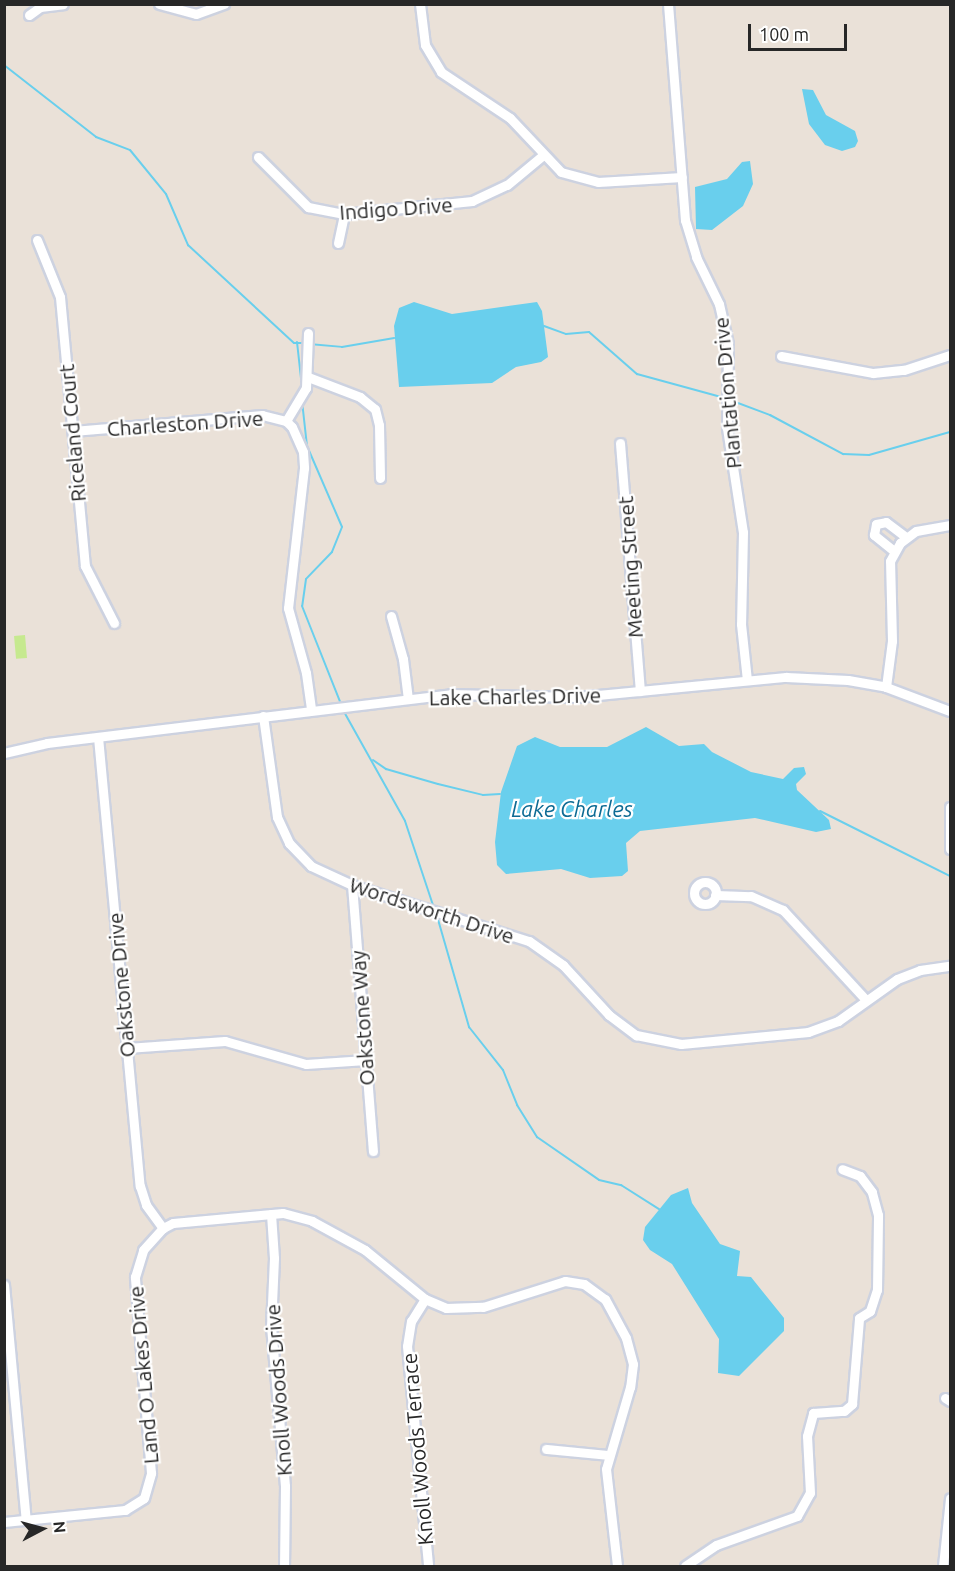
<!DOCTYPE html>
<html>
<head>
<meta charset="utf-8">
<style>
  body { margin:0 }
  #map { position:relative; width:955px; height:1571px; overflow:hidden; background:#eae1d8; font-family:Ubuntu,sans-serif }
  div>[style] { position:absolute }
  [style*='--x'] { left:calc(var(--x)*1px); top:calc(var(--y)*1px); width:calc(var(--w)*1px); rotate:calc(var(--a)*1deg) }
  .pitch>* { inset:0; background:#c6e98f; transform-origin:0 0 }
  .water>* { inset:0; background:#69cfed }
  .stream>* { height:2px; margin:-1px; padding:0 1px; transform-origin:1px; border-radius:1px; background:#69cfed }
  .roads { filter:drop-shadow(2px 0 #cdd2e0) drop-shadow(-2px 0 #cdd2e0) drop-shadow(0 2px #cdd2e0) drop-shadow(0 -2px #cdd2e0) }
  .minor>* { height:9px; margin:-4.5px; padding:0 4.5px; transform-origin:4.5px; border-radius:4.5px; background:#fff }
  .minor>.ring { margin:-4.5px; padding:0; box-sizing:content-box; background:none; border:9px solid #fff; border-radius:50% }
  span { translate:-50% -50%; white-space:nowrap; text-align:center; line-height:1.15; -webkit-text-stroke:4.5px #fff; paint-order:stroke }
  .street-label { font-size:21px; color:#272727 }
  .water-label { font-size:22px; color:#0d6b94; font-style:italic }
  .frame { position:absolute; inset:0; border:6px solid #272727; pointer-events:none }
  .north { position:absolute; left:12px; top:1499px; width:60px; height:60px; -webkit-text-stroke:4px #fff; paint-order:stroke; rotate:84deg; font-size:16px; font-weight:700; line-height:24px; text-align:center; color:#272727 }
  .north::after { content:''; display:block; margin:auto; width:21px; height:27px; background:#272727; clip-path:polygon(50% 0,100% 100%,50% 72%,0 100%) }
  .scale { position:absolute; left:748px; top:24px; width:99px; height:27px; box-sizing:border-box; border:3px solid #272727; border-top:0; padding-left:8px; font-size:18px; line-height:21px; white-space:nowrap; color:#272727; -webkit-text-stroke:4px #fff; paint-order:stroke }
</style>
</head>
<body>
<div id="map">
  <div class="pitch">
    <div style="left:25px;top:635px;width:23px;height:11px;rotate:85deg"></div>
  </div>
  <div class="water">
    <div style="clip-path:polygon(802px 89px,813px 90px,826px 115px,855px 131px,858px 141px,855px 147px,842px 151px,825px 145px,809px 124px)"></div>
    <div style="clip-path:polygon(750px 161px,753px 184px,743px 206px,712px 230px,696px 229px,695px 187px,727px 179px,742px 162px)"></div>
    <div style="clip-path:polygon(414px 302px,452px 314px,537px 302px,542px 311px,548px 357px,541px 362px,516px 367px,492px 383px,399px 387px,394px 326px,399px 308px)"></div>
    <div style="clip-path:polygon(646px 727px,679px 746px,704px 744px,712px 752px,751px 772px,783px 779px,794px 768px,804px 767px,806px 774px,796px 784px,797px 790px,829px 820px,831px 829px,816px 832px,755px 818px,640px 831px,626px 843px,628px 871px,622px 876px,590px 878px,561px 869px,506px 874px,497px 865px,495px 842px,501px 792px,517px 746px,535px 737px,560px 747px,607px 747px)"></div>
    <div style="clip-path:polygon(688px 1188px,692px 1203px,720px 1244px,740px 1251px,737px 1276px,751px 1277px,784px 1318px,784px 1331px,739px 1376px,718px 1373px,719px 1339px,672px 1264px,650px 1250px,643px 1240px,645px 1227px,671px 1195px)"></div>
  </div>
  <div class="stream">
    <div style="--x:4;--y:65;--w:117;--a:38"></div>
    <div style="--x:96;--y:137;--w:36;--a:21"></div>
    <div style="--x:130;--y:150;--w:57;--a:50.7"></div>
    <div style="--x:166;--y:194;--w:56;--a:66.7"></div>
    <div style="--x:188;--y:245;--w:144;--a:42.8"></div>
    <div style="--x:294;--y:343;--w:10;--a:0"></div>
    <div style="--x:544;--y:326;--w:23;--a:20"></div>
    <div style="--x:566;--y:334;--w:23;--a:-5"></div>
    <div style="--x:589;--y:332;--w:64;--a:41.2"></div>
    <div style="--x:637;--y:374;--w:91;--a:15.3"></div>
    <div style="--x:297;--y:342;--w:45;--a:83.7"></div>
    <div style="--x:309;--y:344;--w:33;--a:5"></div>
    <div style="--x:342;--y:347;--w:53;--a:-9.8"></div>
    <div style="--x:730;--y:400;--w:43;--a:20.6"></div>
    <div style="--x:770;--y:415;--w:83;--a:28.1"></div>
    <div style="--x:843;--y:454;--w:26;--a:2"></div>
    <div style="--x:869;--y:455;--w:84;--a:-15.9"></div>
    <div style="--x:302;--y:401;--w:45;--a:83.7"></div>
    <div style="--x:307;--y:446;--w:88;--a:66.6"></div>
    <div style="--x:342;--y:527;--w:27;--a:112"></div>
    <div style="--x:332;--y:552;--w:37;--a:134"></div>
    <div style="--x:306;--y:579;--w:27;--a:98"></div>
    <div style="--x:302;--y:606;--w:105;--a:68.3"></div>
    <div style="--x:343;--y:710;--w:127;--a:60.8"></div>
    <div style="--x:405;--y:821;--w:92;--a:71.6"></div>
    <div style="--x:373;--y:760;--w:16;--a:35"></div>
    <div style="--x:386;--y:769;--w:54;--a:16.1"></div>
    <div style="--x:438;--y:784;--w:46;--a:13.7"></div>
    <div style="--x:483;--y:795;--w:17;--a:-3"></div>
    <div style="--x:820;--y:811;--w:145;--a:26.6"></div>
    <div style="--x:437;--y:916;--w:116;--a:73.9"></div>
    <div style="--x:469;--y:1027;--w:55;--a:51.7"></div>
    <div style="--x:503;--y:1070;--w:38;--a:68"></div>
    <div style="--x:517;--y:1105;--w:38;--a:58"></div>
    <div style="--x:537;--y:1137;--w:75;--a:34.7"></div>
    <div style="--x:599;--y:1180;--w:23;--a:13"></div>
    <div style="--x:621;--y:1185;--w:45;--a:32.3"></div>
  </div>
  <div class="roads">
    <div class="minor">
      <div style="--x:159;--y:4;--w:38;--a:15"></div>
      <div style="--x:196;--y:14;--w:30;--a:-20"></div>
      <div style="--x:420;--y:4;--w:41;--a:83"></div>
      <div style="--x:425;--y:45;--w:31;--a:59"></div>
      <div style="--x:441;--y:72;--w:83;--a:33.7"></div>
      <div style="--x:510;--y:118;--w:74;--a:46.6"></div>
      <div style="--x:561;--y:172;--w:38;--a:15"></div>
      <div style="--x:598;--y:182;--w:84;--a:-3.4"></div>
      <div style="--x:668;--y:4;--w:217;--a:85.5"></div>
      <div style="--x:685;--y:220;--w:39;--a:73"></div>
      <div style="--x:696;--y:257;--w:52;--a:63.9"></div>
      <div style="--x:719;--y:304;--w:41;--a:77.3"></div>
      <div style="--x:728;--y:344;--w:84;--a:90.7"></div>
      <div style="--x:727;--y:428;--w:105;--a:81.3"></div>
      <div style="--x:743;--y:532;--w:92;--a:91.2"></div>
      <div style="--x:741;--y:624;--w:56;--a:83.9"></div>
      <div style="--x:29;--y:15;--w:14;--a:-36"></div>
      <div style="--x:40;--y:7;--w:23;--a:-7"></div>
      <div style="--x:258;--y:157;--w:71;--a:45"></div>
      <div style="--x:308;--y:207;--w:37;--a:11"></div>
      <div style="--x:344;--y:214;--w:129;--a:-5.8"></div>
      <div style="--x:472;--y:201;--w:38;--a:-25"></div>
      <div style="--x:507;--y:185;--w:45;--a:-39.6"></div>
      <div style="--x:37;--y:240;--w:61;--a:68"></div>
      <div style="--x:60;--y:297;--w:270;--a:84.7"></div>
      <div style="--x:85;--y:566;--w:64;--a:63"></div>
      <div style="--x:338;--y:243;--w:30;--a:-78"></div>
      <div style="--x:781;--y:356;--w:94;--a:10.5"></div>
      <div style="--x:873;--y:373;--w:31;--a:-6"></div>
      <div style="--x:904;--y:370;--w:48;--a:-18.1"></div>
      <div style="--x:308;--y:377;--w:56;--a:21"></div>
      <div style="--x:360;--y:397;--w:19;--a:39"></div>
      <div style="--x:375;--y:409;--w:16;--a:76"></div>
      <div style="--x:379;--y:425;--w:53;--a:88.9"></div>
      <div style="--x:286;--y:421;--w:39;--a:-59"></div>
      <div style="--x:306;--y:388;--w:55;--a:-87.9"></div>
      <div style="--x:73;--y:431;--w:190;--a:-4.8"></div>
      <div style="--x:262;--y:415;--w:25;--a:14"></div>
      <div style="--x:286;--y:421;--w:8;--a:45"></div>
      <div style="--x:292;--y:427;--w:27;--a:66"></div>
      <div style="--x:303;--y:452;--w:16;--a:86"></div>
      <div style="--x:304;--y:468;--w:141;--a:96.5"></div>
      <div style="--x:288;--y:608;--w:67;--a:74.5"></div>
      <div style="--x:306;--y:673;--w:37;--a:82"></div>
      <div style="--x:620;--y:443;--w:249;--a:85.4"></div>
      <div style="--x:894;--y:551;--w:26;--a:-141"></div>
      <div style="--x:874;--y:535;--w:11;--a:-80"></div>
      <div style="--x:876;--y:524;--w:10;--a:-11"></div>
      <div style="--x:886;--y:522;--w:25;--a:37"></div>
      <div style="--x:391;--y:616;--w:45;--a:74.4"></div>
      <div style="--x:403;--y:659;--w:40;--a:82.9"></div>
      <div style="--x:886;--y:687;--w:46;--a:-82.6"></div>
      <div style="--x:892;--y:641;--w:80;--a:-91.4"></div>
      <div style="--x:890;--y:561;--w:21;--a:-61"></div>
      <div style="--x:900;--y:543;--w:20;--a:-37"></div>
      <div style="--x:916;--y:531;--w:35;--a:-10"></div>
      <div style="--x:263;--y:716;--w:102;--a:82.1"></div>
      <div style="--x:277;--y:817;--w:29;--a:65"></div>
      <div style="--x:289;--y:843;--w:32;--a:46"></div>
      <div style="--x:311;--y:866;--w:45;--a:24.9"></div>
      <div style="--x:352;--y:885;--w:186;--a:17.6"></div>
      <div style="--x:529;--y:941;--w:42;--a:35.2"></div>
      <div style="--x:563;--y:965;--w:68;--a:47.4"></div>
      <div style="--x:609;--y:1015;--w:34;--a:37"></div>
      <div style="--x:636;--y:1035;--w:46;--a:11.3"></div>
      <div style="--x:681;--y:1044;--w:128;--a:-5.4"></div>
      <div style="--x:808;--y:1032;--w:32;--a:-20"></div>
      <div style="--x:838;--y:1021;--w:72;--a:-35.4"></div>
      <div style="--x:897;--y:979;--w:25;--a:-21"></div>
      <div style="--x:920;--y:970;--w:30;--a:-8"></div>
      <div style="--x:98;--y:737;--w:451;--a:84.7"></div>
      <div style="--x:140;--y:1186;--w:20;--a:72"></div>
      <div style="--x:146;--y:1205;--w:29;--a:54"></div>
      <div style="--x:4;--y:753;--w:44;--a:-13.1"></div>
      <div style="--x:47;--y:743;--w:407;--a:-6.9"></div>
      <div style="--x:451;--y:694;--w:126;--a:1.4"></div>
      <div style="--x:577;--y:697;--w:210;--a:-5.5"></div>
      <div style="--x:786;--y:677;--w:62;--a:2.8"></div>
      <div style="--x:848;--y:680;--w:39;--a:10"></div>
      <div style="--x:886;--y:687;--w:68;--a:20.6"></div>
      <div style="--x:950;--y:807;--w:42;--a:90"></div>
      <div class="ring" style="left:694px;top:882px;width:13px;height:13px"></div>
      <div style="--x:352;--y:885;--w:267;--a:85.5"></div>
      <div style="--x:715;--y:895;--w:36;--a:2"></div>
      <div style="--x:751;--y:896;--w:35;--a:24"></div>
      <div style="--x:783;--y:910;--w:122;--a:47.3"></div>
      <div style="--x:127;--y:1048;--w:98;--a:-4.1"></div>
      <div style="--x:225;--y:1041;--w:84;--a:15.9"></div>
      <div style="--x:306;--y:1064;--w:60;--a:-3.8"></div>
      <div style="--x:271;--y:1214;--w:44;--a:86.1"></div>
      <div style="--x:274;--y:1258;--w:68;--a:92.5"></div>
      <div style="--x:271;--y:1326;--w:161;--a:85"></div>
      <div style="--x:285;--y:1486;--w:80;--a:90.7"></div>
      <div style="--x:4;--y:1285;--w:236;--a:84.7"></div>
      <div style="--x:425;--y:1299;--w:26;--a:122"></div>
      <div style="--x:411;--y:1321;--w:25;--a:99"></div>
      <div style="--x:407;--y:1346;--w:221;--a:84.5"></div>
      <div style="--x:945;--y:1398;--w:6;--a:31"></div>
      <div style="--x:546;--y:1449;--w:62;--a:5.5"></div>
      <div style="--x:4;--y:1522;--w:122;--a:-5.7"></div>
      <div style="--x:125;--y:1510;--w:22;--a:-32"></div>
      <div style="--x:144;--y:1498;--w:26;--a:-74"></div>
      <div style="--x:151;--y:1473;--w:197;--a:-94.7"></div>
      <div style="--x:135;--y:1277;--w:28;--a:-73"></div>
      <div style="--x:143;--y:1250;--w:30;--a:-48"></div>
      <div style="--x:163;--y:1228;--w:11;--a:-27"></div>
      <div style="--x:173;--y:1223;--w:110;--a:-5.2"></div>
      <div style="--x:283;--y:1213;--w:30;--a:15"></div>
      <div style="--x:312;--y:1221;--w:60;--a:28.7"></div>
      <div style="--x:365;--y:1250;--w:77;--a:39.2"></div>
      <div style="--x:425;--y:1299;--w:23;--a:23"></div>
      <div style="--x:446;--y:1308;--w:37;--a:-2"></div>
      <div style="--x:483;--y:1307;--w:86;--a:-17.6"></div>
      <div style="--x:565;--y:1281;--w:19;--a:9"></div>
      <div style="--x:584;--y:1284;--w:26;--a:36"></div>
      <div style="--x:605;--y:1299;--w:44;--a:61.7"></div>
      <div style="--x:626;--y:1338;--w:27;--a:75"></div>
      <div style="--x:633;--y:1364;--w:23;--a:97"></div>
      <div style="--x:630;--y:1387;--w:85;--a:106.3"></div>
      <div style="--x:606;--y:1469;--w:98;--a:83.5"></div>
      <div style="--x:685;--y:1566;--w:37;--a:-34"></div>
      <div style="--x:716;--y:1545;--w:86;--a:-19.7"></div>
      <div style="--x:797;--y:1516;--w:26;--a:-61"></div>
      <div style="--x:810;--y:1493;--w:57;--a:-93"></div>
      <div style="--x:807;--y:1436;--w:24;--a:-75"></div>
      <div style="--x:813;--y:1413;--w:31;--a:-4"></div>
      <div style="--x:844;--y:1411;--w:11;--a:-41"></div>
      <div style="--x:852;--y:1404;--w:86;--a:-85.3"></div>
      <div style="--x:859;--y:1318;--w:13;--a:-32"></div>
      <div style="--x:870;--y:1311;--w:22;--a:-72"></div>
      <div style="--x:877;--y:1290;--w:75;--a:-89.2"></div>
      <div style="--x:878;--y:1215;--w:24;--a:-105"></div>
      <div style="--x:872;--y:1192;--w:20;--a:-127"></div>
      <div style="--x:860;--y:1176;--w:19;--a:-159"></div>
      <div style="--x:943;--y:1566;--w:68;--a:-84.1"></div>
    </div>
  </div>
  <div class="street-label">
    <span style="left:396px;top:208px;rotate:-4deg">Indigo Drive</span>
    <span style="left:727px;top:393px;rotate:-95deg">Plantation Drive</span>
    <span style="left:185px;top:423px;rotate:-4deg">Charleston Drive</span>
    <span style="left:72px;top:433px;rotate:-95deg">Riceland Court</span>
    <span style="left:630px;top:567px;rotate:-94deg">Meeting Street</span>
    <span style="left:515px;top:696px;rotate:-1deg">Lake Charles Drive</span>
    <span style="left:432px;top:910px;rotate:18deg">Wordsworth Drive</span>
    <span style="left:121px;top:985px;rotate:-95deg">Oakstone Drive</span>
    <span style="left:362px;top:1018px;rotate:-94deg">Oakstone Way</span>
    <span style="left:143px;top:1375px;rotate:-95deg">Land O Lakes Drive</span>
    <span style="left:278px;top:1390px;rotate:-94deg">Knoll Woods Drive</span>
    <span style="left:417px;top:1449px;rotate:-95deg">Knoll Woods Terrace</span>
  </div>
  <div class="water-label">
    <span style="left:572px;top:809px">Lake Charles</span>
  </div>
  <div class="frame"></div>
  <div class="north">N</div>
  <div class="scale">100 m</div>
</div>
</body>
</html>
